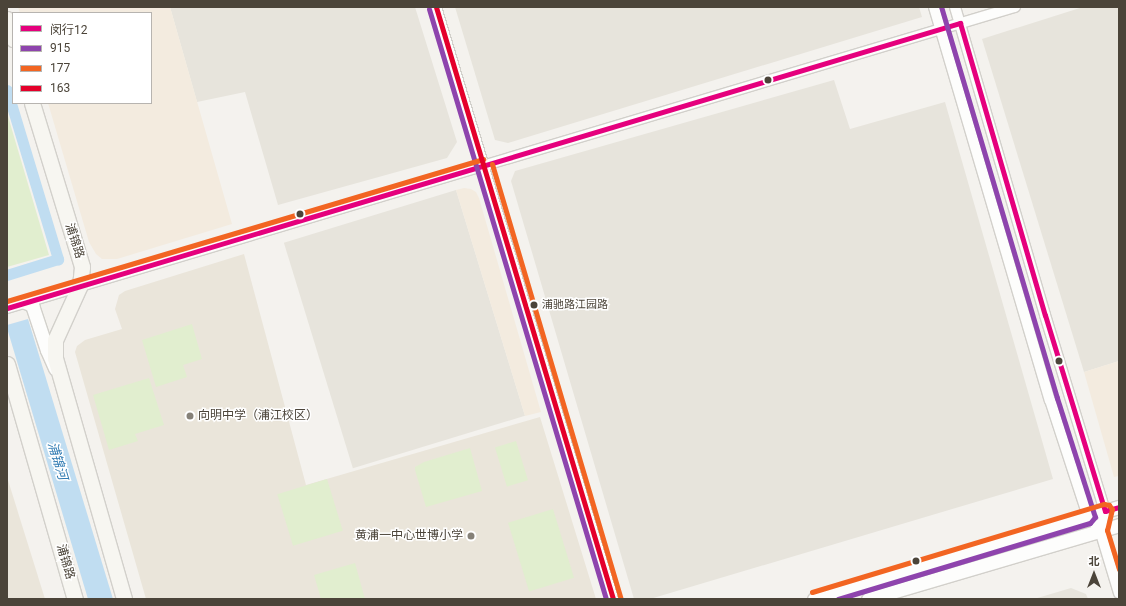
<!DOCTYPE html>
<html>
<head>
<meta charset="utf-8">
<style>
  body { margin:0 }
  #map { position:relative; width:1126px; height:606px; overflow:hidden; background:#f4f2ee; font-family:Roboto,"Noto Sans SC",sans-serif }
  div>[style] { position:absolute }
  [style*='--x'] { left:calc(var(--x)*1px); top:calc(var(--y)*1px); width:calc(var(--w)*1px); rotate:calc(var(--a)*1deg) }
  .residential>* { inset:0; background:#e7e4dc; transform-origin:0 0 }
  .commercial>* { inset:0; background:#f3ebdf }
  .education>* { inset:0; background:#eae5da }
  .green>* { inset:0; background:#e1eecf; transform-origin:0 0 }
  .water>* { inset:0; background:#c0ddf1 }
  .canal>* { height:11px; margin:-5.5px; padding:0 5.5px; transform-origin:5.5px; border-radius:5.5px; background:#c0ddf1 }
  .roads { filter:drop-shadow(1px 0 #d2d0cb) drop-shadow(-1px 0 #d2d0cb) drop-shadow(0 1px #d2d0cb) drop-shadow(0 -1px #d2d0cb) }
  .minor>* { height:10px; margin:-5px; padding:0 5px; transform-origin:5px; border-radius:5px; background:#fdfdfc }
  .tertiary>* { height:13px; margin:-6.5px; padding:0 6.5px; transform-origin:6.5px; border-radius:6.5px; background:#fdfdfc }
  .secondary>* { height:15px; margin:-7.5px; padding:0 7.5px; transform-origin:7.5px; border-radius:7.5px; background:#f7f6f1 }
  .bus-1>* { height:5px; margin:-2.5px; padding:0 2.5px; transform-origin:2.5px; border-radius:2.5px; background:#e5007d }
  .bus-2>* { height:5px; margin:-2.5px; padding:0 2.5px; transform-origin:2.5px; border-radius:2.5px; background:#8e44ad }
  .bus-3>* { height:5px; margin:-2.5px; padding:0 2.5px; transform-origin:2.5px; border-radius:2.5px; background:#f26522 }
  .bus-4>* { height:5px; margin:-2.5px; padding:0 2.5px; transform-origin:2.5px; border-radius:2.5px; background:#e4002b }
  .dots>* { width:11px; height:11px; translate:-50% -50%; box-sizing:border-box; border:2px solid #fff; border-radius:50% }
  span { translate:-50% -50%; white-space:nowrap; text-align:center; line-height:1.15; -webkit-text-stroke:3px #fff; paint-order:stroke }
  .bus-label { font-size:11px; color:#4b4439 }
  .left { translate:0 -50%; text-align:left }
  .street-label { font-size:12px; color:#4b4439 }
  .poi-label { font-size:12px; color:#4b4439 }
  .right { translate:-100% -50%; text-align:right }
  .water-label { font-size:13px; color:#2e7ab2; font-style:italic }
  .frame { position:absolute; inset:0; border:8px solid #4b4439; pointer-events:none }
  .legend { position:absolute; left:12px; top:12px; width:140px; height:92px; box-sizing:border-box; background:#fff; border:1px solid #b7b4b0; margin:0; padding:5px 7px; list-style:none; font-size:12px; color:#4b4439 }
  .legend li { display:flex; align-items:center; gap:8px; height:20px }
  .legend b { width:20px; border:1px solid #b7b4b0 }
  .north { position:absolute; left:1074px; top:554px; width:40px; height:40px; -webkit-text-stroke:3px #fff; paint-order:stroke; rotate:0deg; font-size:11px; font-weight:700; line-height:16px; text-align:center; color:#4b4439 }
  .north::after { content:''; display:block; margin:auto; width:14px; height:18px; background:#4b4439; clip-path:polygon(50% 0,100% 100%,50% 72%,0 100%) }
</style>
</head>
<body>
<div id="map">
  <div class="residential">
    <div style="clip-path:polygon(170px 7px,415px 7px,457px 142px,447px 158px,278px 205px,245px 92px,197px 102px)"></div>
    <div style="clip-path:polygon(455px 7px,919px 7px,922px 17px,508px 143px,495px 140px)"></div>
    <div style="clip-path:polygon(1083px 7px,1119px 7px,1119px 361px,1084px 372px,982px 39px)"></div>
    <div style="clip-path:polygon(834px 80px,850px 129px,945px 102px,1053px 479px,650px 599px,634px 599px,511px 181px,515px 171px)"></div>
    <div style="left:456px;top:190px;width:236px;height:180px;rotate:73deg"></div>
    <div style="clip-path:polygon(1071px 588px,1086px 594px,1088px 599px,1034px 599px)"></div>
  </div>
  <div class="commercial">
    <div style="clip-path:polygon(18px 7px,170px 7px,232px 224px,117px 259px,102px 259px,96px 254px,89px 242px,48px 103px,151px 103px,151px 13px,20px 13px)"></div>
    <div style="clip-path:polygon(464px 188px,471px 189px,476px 192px,479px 198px,541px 412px,525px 416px,456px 190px)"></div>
    <div style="clip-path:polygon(1119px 361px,1119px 476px,1114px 477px,1084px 372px)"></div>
  </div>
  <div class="education">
    <div style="clip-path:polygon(244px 254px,306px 485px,540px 417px,596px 599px,146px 599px,75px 352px,77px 346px,85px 340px,122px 329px,115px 309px,119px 295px,125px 291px)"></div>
    <div style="clip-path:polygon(7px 477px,31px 554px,45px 599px,7px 599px)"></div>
  </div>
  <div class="green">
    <div style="clip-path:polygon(7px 113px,49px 255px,7px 267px)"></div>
    <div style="clip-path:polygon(192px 324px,202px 359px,183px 365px,187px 377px,156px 387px,142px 340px)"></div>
    <div style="clip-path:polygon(149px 378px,164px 425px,135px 434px,138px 441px,109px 450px,93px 395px)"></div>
    <div style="left:516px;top:441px;width:41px;height:22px;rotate:73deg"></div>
    <div style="clip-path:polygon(470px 448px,482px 491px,426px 507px,415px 470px,415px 467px,424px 462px)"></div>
    <div style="left:327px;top:479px;width:54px;height:52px;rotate:73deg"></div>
    <div style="left:553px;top:509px;width:72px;height:47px;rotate:73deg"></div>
    <div style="clip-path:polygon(355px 563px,365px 599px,321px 599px,314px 575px)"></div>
  </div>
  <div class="water">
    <div style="clip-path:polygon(28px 319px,113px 599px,88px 599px,7px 328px,7px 325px)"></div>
  </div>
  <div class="canal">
    <div style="--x:7;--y:90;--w:177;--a:73.2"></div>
    <div style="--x:58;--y:259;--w:53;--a:162.6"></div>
  </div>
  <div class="roads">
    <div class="minor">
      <div style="--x:436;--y:7;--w:618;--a:73.35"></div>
      <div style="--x:934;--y:7;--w:410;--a:73.6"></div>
      <div style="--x:1050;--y:400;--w:122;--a:71.9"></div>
      <div style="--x:1088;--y:516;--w:18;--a:49"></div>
      <div style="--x:1100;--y:530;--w:66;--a:73.2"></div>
      <div style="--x:955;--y:7;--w:321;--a:73.7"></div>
      <div style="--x:1045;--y:315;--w:205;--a:73"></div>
      <div style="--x:1105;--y:511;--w:20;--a:105"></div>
      <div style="--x:7;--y:308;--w:1052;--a:-16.63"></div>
    </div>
    <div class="tertiary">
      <div style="--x:25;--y:302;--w:8;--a:23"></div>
      <div style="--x:32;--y:305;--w:47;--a:71.6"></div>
      <div style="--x:47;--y:350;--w:20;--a:66"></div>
      <div style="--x:814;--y:599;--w:319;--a:-16.8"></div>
      <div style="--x:868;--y:599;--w:262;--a:-16.4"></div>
    </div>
    <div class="secondary">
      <div style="--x:7;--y:19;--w:21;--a:73"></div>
      <div style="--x:32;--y:103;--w:171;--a:73"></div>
      <div style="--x:82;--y:267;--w:18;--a:96"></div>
      <div style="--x:80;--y:285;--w:60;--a:114.4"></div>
      <div style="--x:55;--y:340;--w:18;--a:90"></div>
      <div style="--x:55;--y:358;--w:251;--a:74"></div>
      <div style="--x:7;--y:364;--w:245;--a:73.9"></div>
    </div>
  </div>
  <div class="bus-1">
    <div style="--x:7;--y:308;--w:995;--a:-16.65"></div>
    <div style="--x:960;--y:23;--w:304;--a:73.8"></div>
    <div style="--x:1045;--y:315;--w:205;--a:73"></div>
    <div style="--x:1105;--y:511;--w:15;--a:-16"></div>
  </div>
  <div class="bus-2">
    <div style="--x:429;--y:9;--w:616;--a:73.3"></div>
    <div style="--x:838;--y:599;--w:263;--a:-16.8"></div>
    <div style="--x:1090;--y:523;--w:8;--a:-50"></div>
    <div style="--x:1095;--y:517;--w:125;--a:-107.7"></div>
    <div style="--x:1057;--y:398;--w:408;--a:-106.5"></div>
  </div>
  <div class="bus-3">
    <div style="--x:492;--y:164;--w:452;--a:73.5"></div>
    <div style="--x:7;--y:301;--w:497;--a:-16.6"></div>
    <div style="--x:812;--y:592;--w:305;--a:-16.8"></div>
    <div style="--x:1104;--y:504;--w:5;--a:11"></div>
    <div style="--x:1109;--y:505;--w:5;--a:53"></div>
    <div style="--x:1112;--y:509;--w:22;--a:103"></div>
    <div style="--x:1107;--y:530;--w:41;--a:72.9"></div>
  </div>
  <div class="bus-4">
    <div style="--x:436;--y:7;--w:618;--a:73.35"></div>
  </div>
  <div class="dots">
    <div style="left:768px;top:80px;background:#4b4439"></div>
    <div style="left:300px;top:214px;background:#4b4439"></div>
    <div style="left:534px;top:305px;background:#4b4439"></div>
    <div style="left:1059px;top:361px;background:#4b4439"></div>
    <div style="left:190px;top:416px;background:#868178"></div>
    <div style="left:471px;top:536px;background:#868178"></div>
    <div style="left:916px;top:561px;background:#4b4439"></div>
  </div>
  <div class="bus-label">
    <span class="left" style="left:542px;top:305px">浦驰路江园路</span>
  </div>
  <div class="street-label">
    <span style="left:74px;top:241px;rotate:72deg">浦锦路</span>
    <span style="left:65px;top:562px;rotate:74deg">浦锦路</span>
  </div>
  <div class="poi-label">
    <span class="left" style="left:198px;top:416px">向明中学（浦江校区）</span>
    <span class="right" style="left:463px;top:536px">黄浦一中心世博小学</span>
  </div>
  <div class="water-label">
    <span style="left:57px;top:461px;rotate:73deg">浦锦河</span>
  </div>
  <div class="frame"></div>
  <ul class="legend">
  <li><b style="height:5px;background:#e5007d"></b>闵行12</li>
  <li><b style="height:5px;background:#8e44ad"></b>915</li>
  <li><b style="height:5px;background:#f26522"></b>177</li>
  <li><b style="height:5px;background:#e4002b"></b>163</li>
  </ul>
  <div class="north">北</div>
</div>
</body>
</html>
